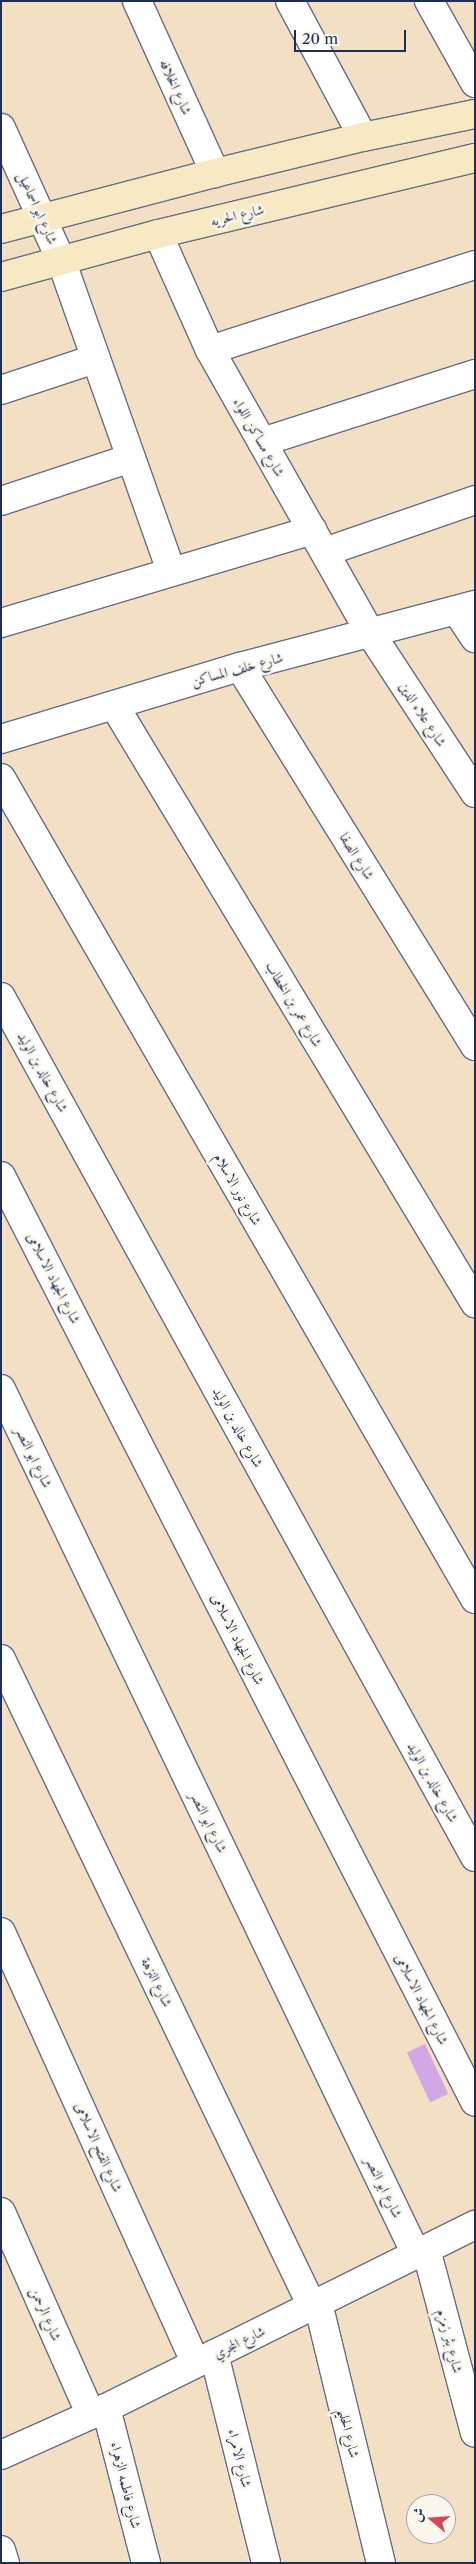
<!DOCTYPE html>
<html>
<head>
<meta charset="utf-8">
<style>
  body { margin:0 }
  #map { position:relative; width:476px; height:2564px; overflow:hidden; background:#f3dfc3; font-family:"Libre Caslon Text",Amiri,serif }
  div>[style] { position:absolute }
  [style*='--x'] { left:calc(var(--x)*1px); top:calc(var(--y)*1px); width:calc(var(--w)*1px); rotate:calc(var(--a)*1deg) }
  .building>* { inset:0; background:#d2a8e4; transform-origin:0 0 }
  .roads { filter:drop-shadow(1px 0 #676d81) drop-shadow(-1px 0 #676d81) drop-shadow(0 1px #676d81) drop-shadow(0 -1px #676d81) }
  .minor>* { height:28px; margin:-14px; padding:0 14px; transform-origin:14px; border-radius:14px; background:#fff }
  .secondary>* { height:28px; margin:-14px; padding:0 14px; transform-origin:14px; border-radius:14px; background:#f6e9c3 }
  span { translate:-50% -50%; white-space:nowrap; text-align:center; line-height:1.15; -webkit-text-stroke:5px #fbf7ec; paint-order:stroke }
  .street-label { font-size:14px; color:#1b2f5e }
  .frame { position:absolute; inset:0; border:2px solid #1b2f5e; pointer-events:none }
  .north { position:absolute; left:406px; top:2494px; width:50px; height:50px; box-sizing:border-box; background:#fbf7ec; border:1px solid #a1a7b3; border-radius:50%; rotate:288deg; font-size:14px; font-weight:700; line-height:20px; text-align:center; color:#1b2f5e }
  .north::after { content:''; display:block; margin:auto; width:18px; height:22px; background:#d1495b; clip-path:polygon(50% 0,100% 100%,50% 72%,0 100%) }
  .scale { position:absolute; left:294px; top:30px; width:112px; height:22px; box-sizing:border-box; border:2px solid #1b2f5e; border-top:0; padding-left:6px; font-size:15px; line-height:18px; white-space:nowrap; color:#1b2f5e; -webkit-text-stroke:4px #fbf7ec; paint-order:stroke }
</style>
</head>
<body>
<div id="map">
  <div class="building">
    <div style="left:425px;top:2044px;width:55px;height:20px;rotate:65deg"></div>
  </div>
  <div class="roads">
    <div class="minor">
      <div style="--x:137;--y:1;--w:189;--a:65.6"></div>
      <div style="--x:290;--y:1;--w:154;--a:61.8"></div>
      <div style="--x:429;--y:1;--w:94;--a:60.7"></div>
      <div style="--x:1;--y:128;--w:145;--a:65.6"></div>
      <div style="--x:61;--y:260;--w:330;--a:70.5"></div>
      <div style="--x:158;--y:234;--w:127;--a:65.9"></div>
      <div style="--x:210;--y:350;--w:326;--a:60.5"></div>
      <div style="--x:371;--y:634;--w:190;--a:56.8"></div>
      <div style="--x:210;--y:350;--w:278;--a:-17.8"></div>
      <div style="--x:1;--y:390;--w:99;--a:-18.3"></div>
      <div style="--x:262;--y:442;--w:224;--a:-17.7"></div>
      <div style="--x:1;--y:501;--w:137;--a:-18.3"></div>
      <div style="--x:325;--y:552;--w:159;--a:-19.1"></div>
      <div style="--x:456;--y:610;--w:34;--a:56"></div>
      <div style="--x:1;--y:623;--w:325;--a:-16.6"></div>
      <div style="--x:240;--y:667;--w:446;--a:58.2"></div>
      <div style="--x:114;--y:705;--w:699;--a:58.88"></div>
      <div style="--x:1;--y:739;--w:250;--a:-16.8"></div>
      <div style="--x:240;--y:667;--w:243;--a:-14.8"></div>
      <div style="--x:1;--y:778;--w:948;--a:60"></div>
      <div style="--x:1;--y:997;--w:982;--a:61.14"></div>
      <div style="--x:1;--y:1176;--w:1040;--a:62.89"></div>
      <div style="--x:1;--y:1389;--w:959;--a:64.37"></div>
      <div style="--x:1;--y:1659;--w:718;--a:64.33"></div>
      <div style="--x:1;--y:1932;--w:473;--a:65.7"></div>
      <div style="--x:1;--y:2212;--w:222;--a:66.1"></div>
      <div style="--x:426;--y:2249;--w:190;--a:75.1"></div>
      <div style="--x:318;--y:2303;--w:268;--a:76.4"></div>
      <div style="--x:214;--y:2354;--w:215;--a:76"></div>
      <div style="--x:106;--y:2408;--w:160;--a:75.5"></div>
      <div style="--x:1;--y:2455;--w:115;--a:-24.1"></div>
      <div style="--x:106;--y:2408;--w:412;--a:-26.4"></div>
      <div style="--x:1;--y:2550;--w:14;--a:73"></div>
    </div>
    <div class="secondary">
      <div style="--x:1;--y:229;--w:221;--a:-14.7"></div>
      <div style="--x:215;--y:173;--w:152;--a:-13.7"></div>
      <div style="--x:363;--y:137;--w:114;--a:-11.6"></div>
      <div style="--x:1;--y:277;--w:163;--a:-15.3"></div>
      <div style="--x:158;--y:234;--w:326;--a:-13.5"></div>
    </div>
  </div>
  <div class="street-label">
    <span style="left:176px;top:87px;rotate:66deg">شارع الخلافه</span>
    <span style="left:38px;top:208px;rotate:66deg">شارع ابو اسماعيل</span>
    <span style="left:237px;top:215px;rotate:-13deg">شارع الحريه</span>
    <span style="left:259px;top:437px;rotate:60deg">شارع مساكن اللواء</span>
    <span style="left:237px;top:669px;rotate:-15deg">شارع خلف المساكن</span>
    <span style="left:423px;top:714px;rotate:57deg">شارع علاء الدين</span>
    <span style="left:357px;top:856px;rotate:58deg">شارع الصفا</span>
    <span style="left:294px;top:1004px;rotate:59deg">شارع عمر بن الخطاب</span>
    <span style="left:43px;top:1072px;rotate:61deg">شارع خالد بن الوليد</span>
    <span style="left:238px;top:1189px;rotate:60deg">شارع نور الاسلام</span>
    <span style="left:54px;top:1278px;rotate:63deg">شارع الجهاد الاسلامى</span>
    <span style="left:238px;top:1427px;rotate:61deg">شارع خالد بن الوليد</span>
    <span style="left:34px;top:1457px;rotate:64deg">شارع ابو النصر</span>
    <span style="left:238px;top:1639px;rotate:63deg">شارع الجهاد الاسلامى</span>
    <span style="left:433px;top:1782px;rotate:61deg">شارع خالد بن الوليد</span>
    <span style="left:209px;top:1822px;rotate:64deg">شارع ابو النصر</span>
    <span style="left:157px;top:1982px;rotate:64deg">شارع النزهة</span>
    <span style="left:422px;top:1999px;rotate:63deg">شارع الجهاد الاسلامى</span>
    <span style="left:99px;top:2147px;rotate:66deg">شارع الفتح الاسلامى</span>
    <span style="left:384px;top:2187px;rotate:64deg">شارع ابو النصر</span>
    <span style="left:46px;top:2314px;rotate:66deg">شارع الرحمن</span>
    <span style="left:450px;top:2341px;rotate:75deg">شارع بئر زمزم</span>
    <span style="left:239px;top:2342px;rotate:-26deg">شارع المجري</span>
    <span style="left:349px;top:2433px;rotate:76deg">شارع الحليم</span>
    <span style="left:240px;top:2458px;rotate:76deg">شارع الامراء</span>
    <span style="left:126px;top:2485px;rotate:76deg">شارع فاطمه الزهراء</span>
  </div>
  <div class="frame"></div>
  <div class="north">ش</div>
  <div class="scale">20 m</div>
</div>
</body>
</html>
